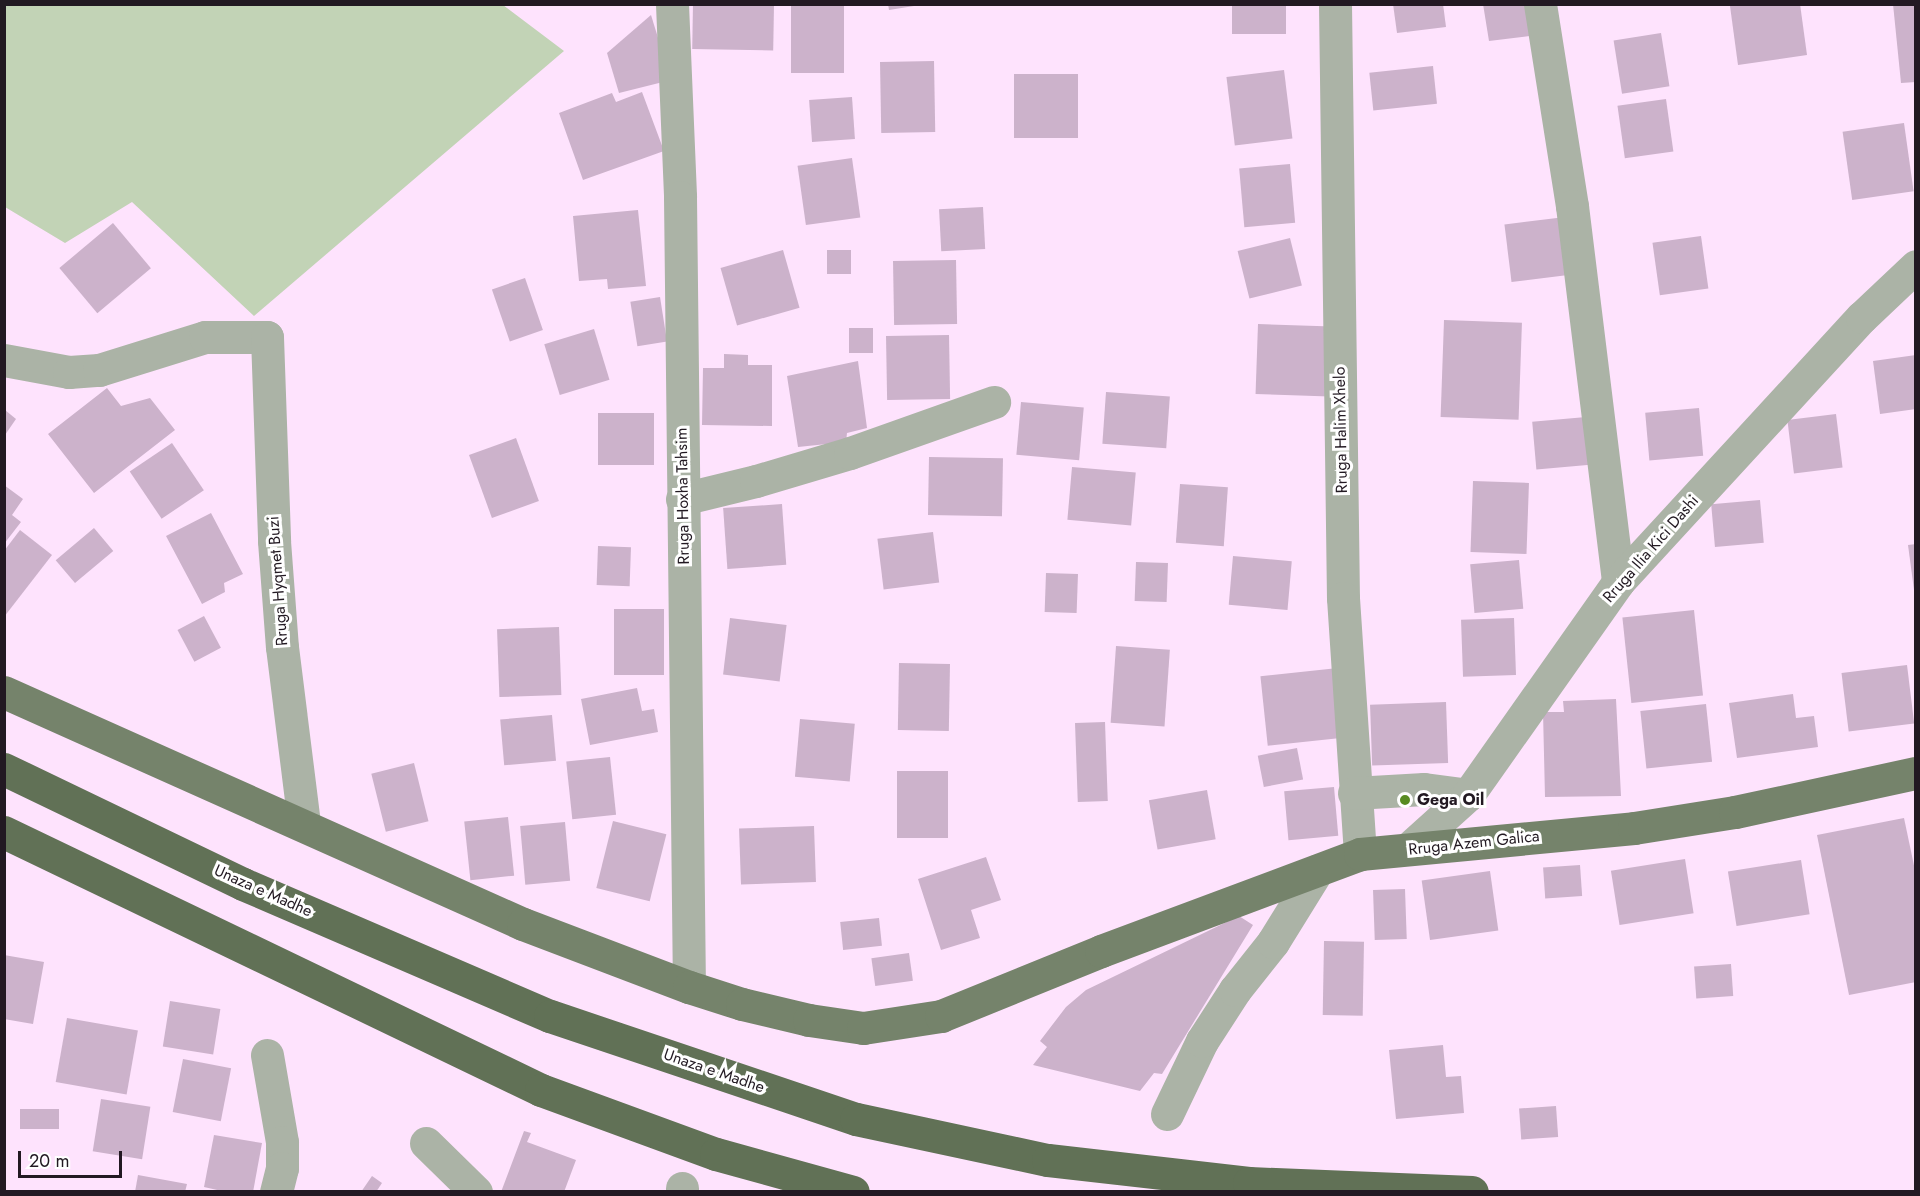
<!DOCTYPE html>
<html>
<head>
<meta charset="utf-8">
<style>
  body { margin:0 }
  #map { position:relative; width:1920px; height:1196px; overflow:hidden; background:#fee3fd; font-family:Jost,sans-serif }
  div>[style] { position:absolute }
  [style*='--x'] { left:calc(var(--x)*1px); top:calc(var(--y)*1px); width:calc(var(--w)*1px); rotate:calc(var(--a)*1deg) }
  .green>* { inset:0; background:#c2d3b6 }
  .building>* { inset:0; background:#ccb2cb; transform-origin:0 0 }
  .minor>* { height:33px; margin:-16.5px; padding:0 16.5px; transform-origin:16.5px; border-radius:16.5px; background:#abb3a6 }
  .major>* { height:33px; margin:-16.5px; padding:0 16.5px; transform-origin:16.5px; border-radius:16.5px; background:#75836b }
  .highway>* { height:33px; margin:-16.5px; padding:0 16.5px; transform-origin:16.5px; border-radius:16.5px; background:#617156 }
  .dots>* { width:16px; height:16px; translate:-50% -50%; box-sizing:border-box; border:3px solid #fff; border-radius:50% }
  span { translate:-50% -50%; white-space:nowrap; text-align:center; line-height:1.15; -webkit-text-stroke:6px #fff; paint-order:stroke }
  .street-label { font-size:16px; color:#221922 }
  .poi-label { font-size:16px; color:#221922; font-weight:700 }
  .left { translate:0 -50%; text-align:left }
  .frame { position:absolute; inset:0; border:6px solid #221922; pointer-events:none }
  .scale { position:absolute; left:18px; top:1151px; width:104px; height:27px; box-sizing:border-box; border:3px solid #221922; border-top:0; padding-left:8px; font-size:18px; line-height:21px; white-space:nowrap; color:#221922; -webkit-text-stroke:4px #fff; paint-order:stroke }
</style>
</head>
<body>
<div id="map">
  <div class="green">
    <div style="clip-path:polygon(5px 4px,503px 5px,564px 51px,254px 316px,132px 202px,65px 243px,5px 207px)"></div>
  </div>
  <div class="building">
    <div style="left:693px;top:4px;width:81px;height:45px;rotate:1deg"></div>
    <div style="left:791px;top:4px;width:53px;height:69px"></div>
    <div style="clip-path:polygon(888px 4px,914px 4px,914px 6px,889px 10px)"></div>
    <div style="left:1232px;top:4px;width:54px;height:30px"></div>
    <div style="clip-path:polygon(1393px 4px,1443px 4px,1446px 27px,1397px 33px)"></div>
    <div style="clip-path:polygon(1483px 4px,1532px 4px,1537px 35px,1489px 41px)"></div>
    <div style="clip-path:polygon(1741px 4px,1800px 4px,1807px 55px,1738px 65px,1730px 6px)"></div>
    <div style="clip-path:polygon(1893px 4px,1916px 4px,1916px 82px,1901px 83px)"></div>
    <div style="clip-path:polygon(651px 15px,671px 80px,619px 93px,607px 53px)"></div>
    <div style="left:1661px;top:33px;width:54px;height:48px;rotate:81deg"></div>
    <div style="left:934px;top:61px;width:71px;height:54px;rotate:89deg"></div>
    <div style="left:1433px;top:66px;width:38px;height:64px;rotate:84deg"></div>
    <div style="left:1284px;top:70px;width:69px;height:58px;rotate:83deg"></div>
    <div style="left:1014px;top:74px;width:64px;height:64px"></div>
    <div style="clip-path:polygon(642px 92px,664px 151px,583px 180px,559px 113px,612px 93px,616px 102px)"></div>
    <div style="left:852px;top:97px;width:42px;height:43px;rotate:86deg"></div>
    <div style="left:1666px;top:99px;width:53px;height:49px;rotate:82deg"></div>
    <div style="left:1904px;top:123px;width:69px;height:62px;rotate:82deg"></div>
    <div style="left:852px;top:158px;width:60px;height:55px;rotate:82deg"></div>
    <div style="left:1290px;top:164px;width:59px;height:51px;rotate:85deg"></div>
    <div style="left:983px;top:207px;width:42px;height:44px;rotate:87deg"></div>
    <div style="clip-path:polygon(638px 210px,646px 286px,608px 289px,607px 279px,579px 281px,573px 216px)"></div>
    <div style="left:1565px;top:217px;width:58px;height:61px;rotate:83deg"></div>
    <div style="left:113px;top:223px;width:59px;height:70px;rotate:50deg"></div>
    <div style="left:1701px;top:236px;width:53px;height:49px;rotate:82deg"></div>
    <div style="left:1290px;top:238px;width:49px;height:54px;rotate:76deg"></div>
    <div style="left:783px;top:250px;width:60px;height:65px;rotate:74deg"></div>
    <div style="left:827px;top:250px;width:24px;height:24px"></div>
    <div style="left:956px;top:260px;width:64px;height:63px;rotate:89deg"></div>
    <div style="left:525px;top:278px;width:55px;height:35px;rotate:71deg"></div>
    <div style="left:660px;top:297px;width:45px;height:30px;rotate:81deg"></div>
    <div style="left:1444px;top:320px;width:78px;height:97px;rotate:2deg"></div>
    <div style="left:1258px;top:324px;width:74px;height:70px;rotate:2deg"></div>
    <div style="left:873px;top:328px;width:25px;height:24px;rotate:90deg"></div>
    <div style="left:594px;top:329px;width:53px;height:52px;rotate:73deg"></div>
    <div style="left:949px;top:335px;width:64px;height:63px;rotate:89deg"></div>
    <div style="clip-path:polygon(724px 354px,748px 355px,748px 365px,772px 365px,772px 426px,702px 425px,703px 368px,724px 368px)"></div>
    <div style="clip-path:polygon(1916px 355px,1916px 409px,1880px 414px,1873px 361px)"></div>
    <div style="clip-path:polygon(858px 361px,867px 428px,847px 433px,846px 442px,798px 447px,787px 376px)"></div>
    <div style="clip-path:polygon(107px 388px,121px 406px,150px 398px,175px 430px,94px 493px,48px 434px)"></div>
    <div style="left:1106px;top:392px;width:64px;height:52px;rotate:4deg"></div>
    <div style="left:1021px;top:402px;width:63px;height:53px;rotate:5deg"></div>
    <div style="left:1699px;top:408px;width:48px;height:54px;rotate:85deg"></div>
    <div style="clip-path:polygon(5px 410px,16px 419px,5px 435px)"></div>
    <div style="left:598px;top:413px;width:56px;height:52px"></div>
    <div style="left:1836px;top:414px;width:54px;height:49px;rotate:83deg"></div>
    <div style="left:1586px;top:417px;width:48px;height:54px;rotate:85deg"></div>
    <div style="left:516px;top:438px;width:67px;height:50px;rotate:70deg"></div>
    <div style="left:172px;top:443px;width:57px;height:51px;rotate:56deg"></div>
    <div style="left:929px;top:457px;width:74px;height:58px;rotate:1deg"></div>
    <div style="left:1072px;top:467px;width:64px;height:53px;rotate:5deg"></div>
    <div style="left:1473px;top:481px;width:56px;height:71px;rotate:2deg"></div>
    <div style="left:1180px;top:484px;width:48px;height:59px;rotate:4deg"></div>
    <div style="clip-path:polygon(4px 485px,23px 499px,12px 515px,21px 522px,4px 544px)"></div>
    <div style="left:1760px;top:500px;width:43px;height:49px;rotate:85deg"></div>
    <div style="left:782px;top:504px;width:61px;height:59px;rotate:86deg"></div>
    <div style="clip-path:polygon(211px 513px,243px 574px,224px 583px,225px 592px,202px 604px,166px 536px)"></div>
    <div style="left:94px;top:528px;width:30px;height:50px;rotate:50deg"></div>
    <div style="clip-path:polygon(20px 530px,52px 555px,4px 617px,4px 551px)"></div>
    <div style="left:933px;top:532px;width:51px;height:56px;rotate:83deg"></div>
    <div style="clip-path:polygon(1916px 544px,1916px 590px,1914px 590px,1908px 545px)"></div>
    <div style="left:598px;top:546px;width:33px;height:39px;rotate:2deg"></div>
    <div style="left:1233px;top:556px;width:59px;height:49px;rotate:5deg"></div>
    <div style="left:1519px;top:560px;width:49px;height:49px;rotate:85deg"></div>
    <div style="left:1136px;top:562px;width:32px;height:39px;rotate:2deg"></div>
    <div style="left:1046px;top:573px;width:32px;height:39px;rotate:2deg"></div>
    <div style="left:614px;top:609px;width:50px;height:66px"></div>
    <div style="left:1694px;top:610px;width:86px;height:72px;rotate:84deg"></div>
    <div style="left:204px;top:616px;width:36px;height:30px;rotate:62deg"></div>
    <div style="left:730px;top:618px;width:57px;height:57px;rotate:7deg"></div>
    <div style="left:1514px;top:618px;width:57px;height:53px;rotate:88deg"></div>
    <div style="left:559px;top:627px;width:68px;height:62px;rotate:88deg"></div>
    <div style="left:1116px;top:646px;width:54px;height:77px;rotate:4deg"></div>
    <div style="left:899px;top:663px;width:51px;height:67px;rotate:1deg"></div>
    <div style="left:1907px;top:665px;width:59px;height:66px;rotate:83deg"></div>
    <div style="left:1338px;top:668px;width:70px;height:78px;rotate:84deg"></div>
    <div style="clip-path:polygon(637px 688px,642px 711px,654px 709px,658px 732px,590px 745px,581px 699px)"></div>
    <div style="clip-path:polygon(1793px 694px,1796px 718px,1814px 716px,1818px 747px,1737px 758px,1729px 703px)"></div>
    <div style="clip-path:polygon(1616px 699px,1621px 796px,1545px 797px,1543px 712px,1564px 712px,1563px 701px)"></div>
    <div style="left:1446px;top:702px;width:61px;height:76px;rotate:88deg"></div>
    <div style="left:1706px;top:704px;width:58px;height:66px;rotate:84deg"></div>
    <div style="left:552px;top:715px;width:46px;height:52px;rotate:85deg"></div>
    <div style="left:800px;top:719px;width:55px;height:58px;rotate:5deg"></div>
    <div style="left:1105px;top:722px;width:79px;height:30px;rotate:88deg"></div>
    <div style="left:1297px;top:748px;width:32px;height:40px;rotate:79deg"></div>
    <div style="left:610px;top:757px;width:58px;height:44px;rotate:84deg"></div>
    <div style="left:414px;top:763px;width:60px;height:44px;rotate:76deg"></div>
    <div style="left:897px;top:771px;width:51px;height:67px"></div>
    <div style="left:1334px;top:787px;width:49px;height:50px;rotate:85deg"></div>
    <div style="left:1207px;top:790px;width:50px;height:59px;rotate:80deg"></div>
    <div style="left:508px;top:817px;width:59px;height:44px;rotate:84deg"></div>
    <div style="clip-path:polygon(1904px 818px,1916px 875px,1916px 982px,1849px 995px,1817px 835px)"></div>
    <div style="left:613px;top:821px;width:55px;height:69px;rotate:14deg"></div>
    <div style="left:565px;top:822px;width:59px;height:45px;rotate:85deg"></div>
    <div style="left:814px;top:826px;width:56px;height:75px;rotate:88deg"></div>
    <div style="clip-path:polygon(986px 857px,1001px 900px,971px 910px,980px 938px,941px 950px,918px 879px)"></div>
    <div style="left:1685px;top:859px;width:55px;height:75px;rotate:81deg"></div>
    <div style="left:1801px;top:860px;width:55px;height:74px;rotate:81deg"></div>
    <div style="left:1580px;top:865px;width:31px;height:37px;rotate:86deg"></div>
    <div style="left:1490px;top:871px;width:60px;height:69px;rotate:82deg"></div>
    <div style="left:1405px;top:889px;width:50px;height:32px;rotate:88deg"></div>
    <div style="clip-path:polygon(1239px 916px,1253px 925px,1162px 1074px,1154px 1073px,1140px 1091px,1033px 1065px,1047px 1047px,1040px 1041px,1066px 1007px,1086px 990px)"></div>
    <div style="left:879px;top:918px;width:28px;height:39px;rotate:84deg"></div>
    <div style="left:1324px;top:941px;width:40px;height:74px;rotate:1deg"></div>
    <div style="left:909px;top:953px;width:28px;height:38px;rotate:82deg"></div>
    <div style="clip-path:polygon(4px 955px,44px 962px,33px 1024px,4px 1019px)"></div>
    <div style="left:1731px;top:964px;width:32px;height:37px;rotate:86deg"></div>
    <div style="left:170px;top:1001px;width:51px;height:46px;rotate:9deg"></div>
    <div style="left:67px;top:1018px;width:72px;height:65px;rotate:10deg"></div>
    <div style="clip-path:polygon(1443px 1045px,1446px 1077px,1461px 1076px,1464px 1113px,1396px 1119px,1389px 1050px)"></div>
    <div style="left:183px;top:1059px;width:49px;height:54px;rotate:11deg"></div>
    <div style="left:101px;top:1099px;width:50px;height:53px;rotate:9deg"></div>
    <div style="left:1556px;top:1106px;width:31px;height:37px;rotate:86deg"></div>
    <div style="left:20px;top:1109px;width:39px;height:20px"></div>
    <div style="clip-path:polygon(524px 1131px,531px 1133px,527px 1142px,576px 1160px,564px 1192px,501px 1192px)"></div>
    <div style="clip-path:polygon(214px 1135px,262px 1143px,253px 1192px,226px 1192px,204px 1187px)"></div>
    <div style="clip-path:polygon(138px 1175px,187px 1184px,185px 1192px,135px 1192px)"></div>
    <div style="clip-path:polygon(372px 1176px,382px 1183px,376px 1192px,361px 1192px)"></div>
  </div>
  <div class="minor">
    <div style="--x:672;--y:4;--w:193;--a:87.6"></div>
    <div style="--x:680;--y:197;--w:790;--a:89.35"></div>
    <div style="--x:1335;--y:4;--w:594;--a:89.23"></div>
    <div style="--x:1343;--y:598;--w:257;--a:86.2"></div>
    <div style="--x:1540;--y:4;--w:205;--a:81"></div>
    <div style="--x:1572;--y:206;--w:379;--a:83"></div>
    <div style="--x:4;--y:360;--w:66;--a:10.5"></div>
    <div style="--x:69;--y:372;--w:30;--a:-4"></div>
    <div style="--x:99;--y:370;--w:111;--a:-17.3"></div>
    <div style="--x:205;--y:337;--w:62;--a:0"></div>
    <div style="--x:267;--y:337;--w:204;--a:88"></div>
    <div style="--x:274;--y:541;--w:106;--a:85.7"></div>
    <div style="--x:282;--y:647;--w:178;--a:82.9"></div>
    <div style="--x:682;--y:499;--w:76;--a:-13.7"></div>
    <div style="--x:756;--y:481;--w:98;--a:-16.6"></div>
    <div style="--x:850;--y:453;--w:153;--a:-19.5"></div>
    <div style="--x:1354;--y:793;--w:70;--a:-3.3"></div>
    <div style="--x:1424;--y:789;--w:44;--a:7.8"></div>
    <div style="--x:1408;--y:849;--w:81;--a:-42"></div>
    <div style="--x:1468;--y:795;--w:261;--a:-54.8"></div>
    <div style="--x:1618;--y:582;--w:360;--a:-47.4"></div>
    <div style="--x:1862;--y:317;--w:74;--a:-43.4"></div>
    <div style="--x:267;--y:1055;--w:88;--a:80.2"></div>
    <div style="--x:282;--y:1142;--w:26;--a:90"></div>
    <div style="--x:282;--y:1168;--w:25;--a:104"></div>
    <div style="--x:1167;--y:1114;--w:81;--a:-64.4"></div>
    <div style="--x:1202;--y:1041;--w:61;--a:-57.1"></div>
    <div style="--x:1235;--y:990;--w:61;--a:-51.6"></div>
    <div style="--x:1273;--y:942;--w:84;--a:-58.2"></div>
    <div style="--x:426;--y:1143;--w:70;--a:44.4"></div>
    <div style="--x:682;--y:1192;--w:4;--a:-90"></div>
  </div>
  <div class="major">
    <div style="--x:4;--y:692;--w:568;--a:24.09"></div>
    <div style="--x:523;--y:924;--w:178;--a:20.8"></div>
    <div style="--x:689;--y:987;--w:56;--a:17.8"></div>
    <div style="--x:742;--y:1004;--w:69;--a:13.4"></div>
    <div style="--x:809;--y:1020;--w:55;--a:8.4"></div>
    <div style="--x:863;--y:1028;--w:79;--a:-8.7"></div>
    <div style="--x:941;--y:1016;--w:173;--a:-22.1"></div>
    <div style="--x:1101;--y:951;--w:277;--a:-20.5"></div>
    <div style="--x:1360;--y:854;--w:275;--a:-5.4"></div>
    <div style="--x:1634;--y:828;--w:102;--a:-9"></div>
    <div style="--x:1735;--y:812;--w:185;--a:-12.2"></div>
  </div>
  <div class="highway">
    <div style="--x:4;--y:769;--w:265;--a:25.7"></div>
    <div style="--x:243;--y:884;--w:334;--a:23.3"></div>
    <div style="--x:550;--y:1016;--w:323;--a:18.6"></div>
    <div style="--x:856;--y:1119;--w:196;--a:12.1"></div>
    <div style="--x:1048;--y:1160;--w:202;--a:6.5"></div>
    <div style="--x:1249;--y:1183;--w:223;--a:2.3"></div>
    <div style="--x:4;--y:832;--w:596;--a:25.66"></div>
    <div style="--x:541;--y:1090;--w:186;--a:20.1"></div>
    <div style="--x:716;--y:1154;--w:142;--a:15.5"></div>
  </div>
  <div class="dots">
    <div style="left:1405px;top:800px;background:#588b22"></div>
  </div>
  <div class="street-label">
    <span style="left:1341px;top:430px;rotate:-91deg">Rruga Halim Xhelo</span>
    <span style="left:683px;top:496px;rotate:-91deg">Rruga Hoxha Tahsim</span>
    <span style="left:1651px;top:549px;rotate:-49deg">Rruga Ilia Kici Dashi</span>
    <span style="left:278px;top:581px;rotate:-94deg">Rruga Hyqmet Buzi</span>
    <span style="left:1474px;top:843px;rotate:-6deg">Rruga Azem Galica</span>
    <span style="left:263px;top:891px;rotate:24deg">Unaza e Madhe</span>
    <span style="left:714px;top:1071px;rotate:19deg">Unaza e Madhe</span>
  </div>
  <div class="poi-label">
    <span class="left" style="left:1417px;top:800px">Gega Oil</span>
  </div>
  <div class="frame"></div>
  <div class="scale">20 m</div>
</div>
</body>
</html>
